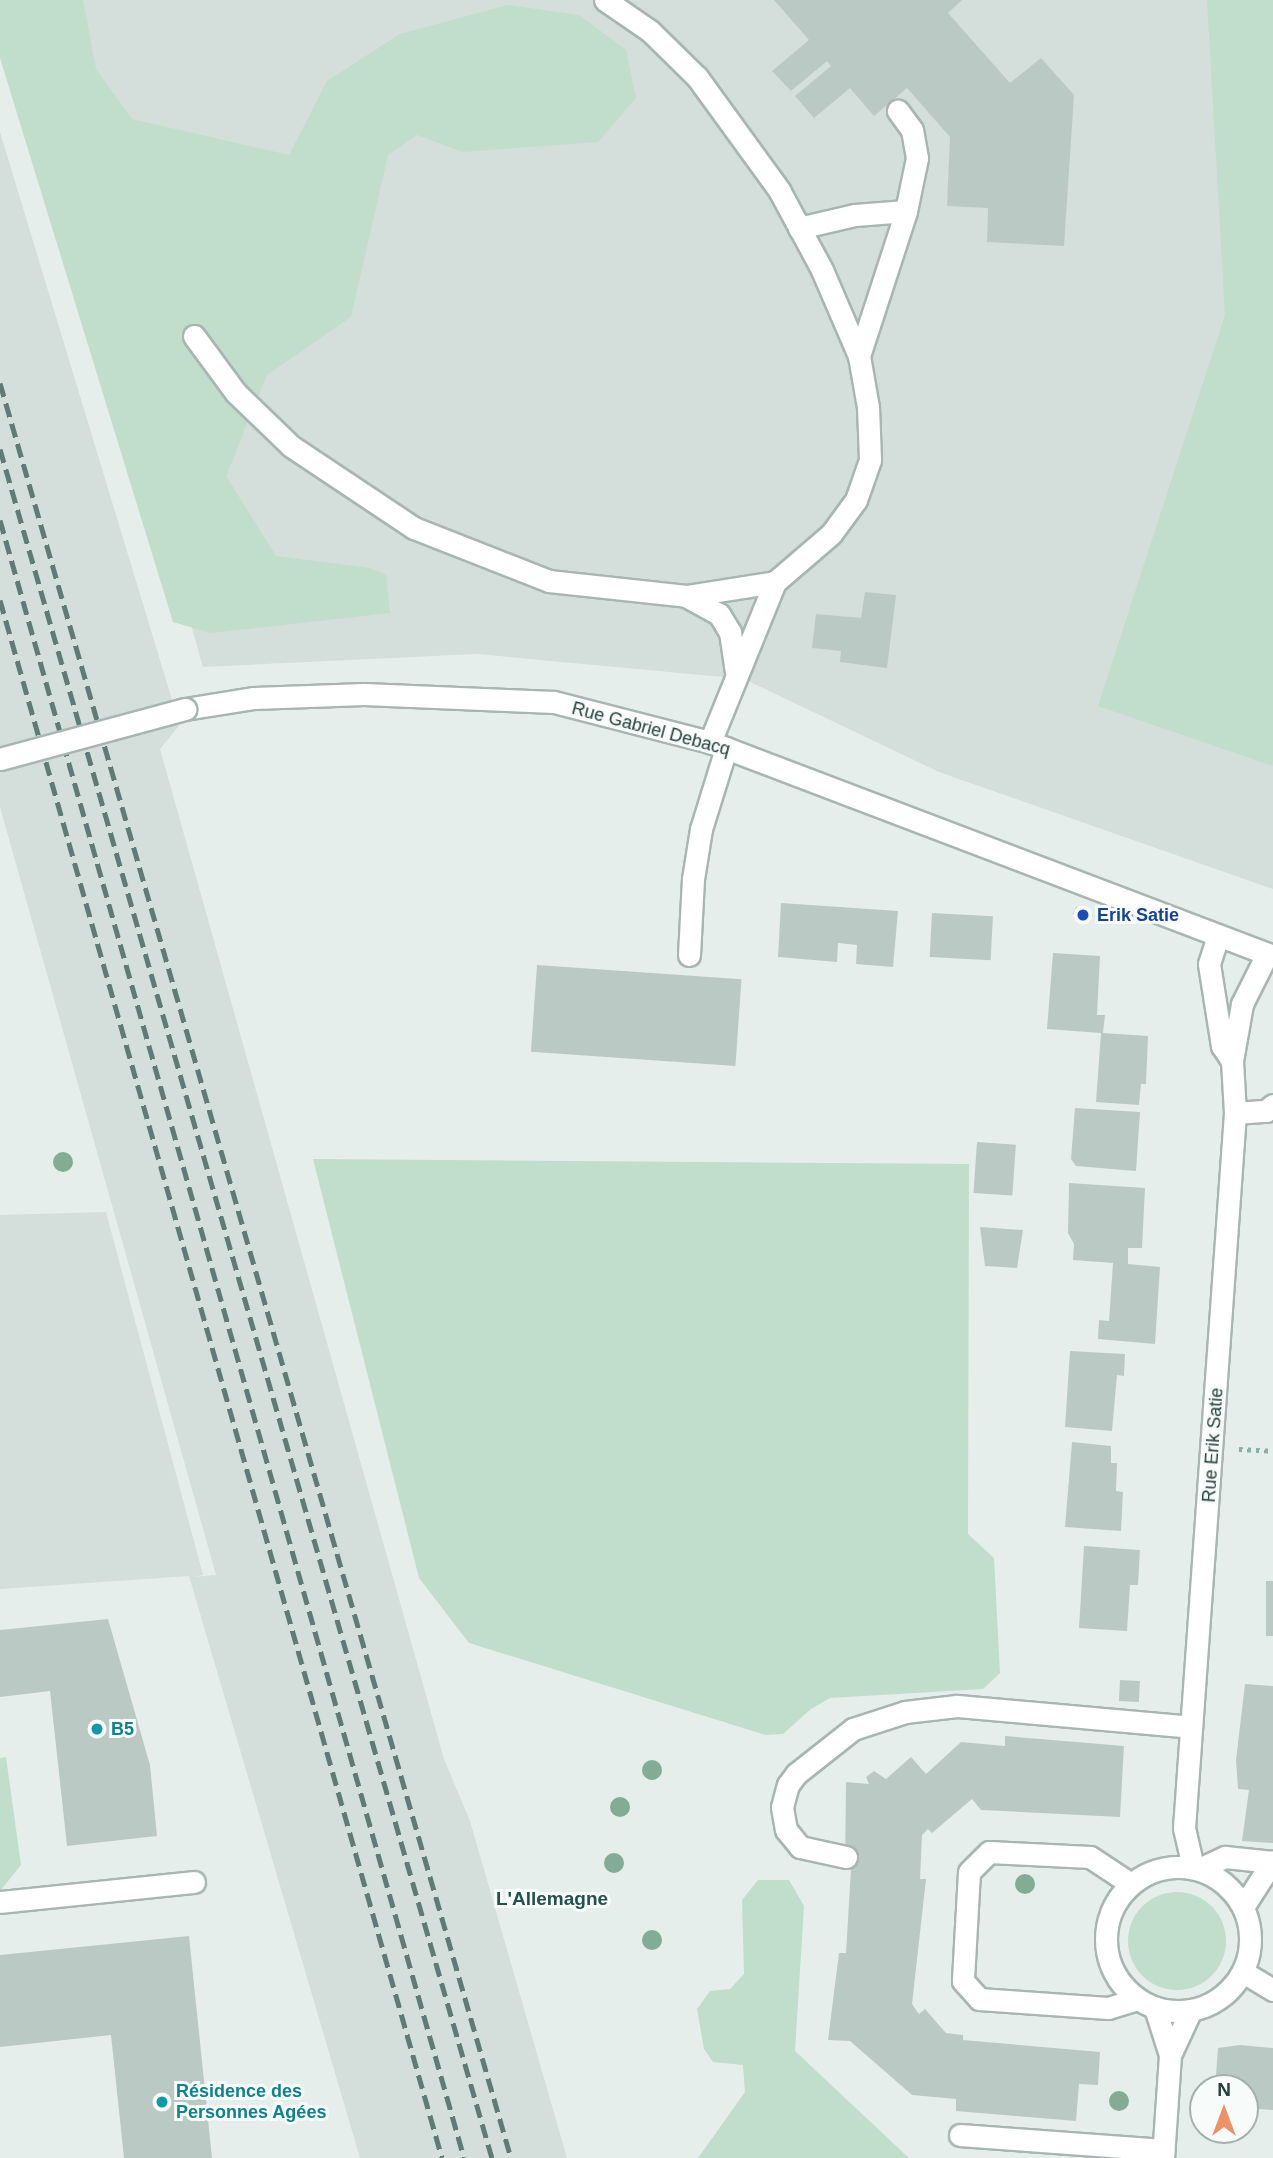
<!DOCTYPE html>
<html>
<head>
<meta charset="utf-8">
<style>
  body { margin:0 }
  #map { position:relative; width:1273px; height:2158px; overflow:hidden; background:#e6eeeb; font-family:Arial,sans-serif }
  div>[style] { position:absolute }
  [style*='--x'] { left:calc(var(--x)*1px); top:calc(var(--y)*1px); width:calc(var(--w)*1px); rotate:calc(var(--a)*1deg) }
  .built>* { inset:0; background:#d4deda }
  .green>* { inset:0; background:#c0decb }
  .round { border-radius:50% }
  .building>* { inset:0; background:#bbc9c5; transform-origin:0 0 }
  .path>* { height:4.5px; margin-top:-2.25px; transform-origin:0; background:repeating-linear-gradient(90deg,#87b1a8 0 3.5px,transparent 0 8.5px) }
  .roads { filter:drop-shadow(2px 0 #a8b6b3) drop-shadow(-2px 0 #a8b6b3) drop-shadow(0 2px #a8b6b3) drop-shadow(0 -2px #a8b6b3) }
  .minor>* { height:21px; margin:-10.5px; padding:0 10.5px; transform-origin:10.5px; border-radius:10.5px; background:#fff }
  .minor>.ring { margin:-10.5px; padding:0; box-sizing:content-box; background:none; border:21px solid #fff; border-radius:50% }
  .rail>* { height:5px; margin-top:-2.5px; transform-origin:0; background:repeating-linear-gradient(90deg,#607b76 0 14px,transparent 0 21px) }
  .bridges { filter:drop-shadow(2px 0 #a8b6b3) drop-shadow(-2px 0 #a8b6b3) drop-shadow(0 2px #a8b6b3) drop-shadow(0 -2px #a8b6b3) }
  .minor-bridge>* { height:21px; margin:-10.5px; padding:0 10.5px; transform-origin:10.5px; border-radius:10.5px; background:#fff }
  .trees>* { width:20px; height:20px; margin:-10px; border-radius:50%; background:#82ac96 }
  .dots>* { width:19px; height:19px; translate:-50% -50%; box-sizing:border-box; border:4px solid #f7fbf9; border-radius:50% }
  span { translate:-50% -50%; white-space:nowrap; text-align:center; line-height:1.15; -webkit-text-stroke:6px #f7fbf9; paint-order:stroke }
  .street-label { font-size:18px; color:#25403b }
  .transit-label { font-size:18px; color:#164399; font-weight:700 }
  .left { translate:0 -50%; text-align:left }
  .culture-label { font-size:18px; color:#0d838f; font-weight:700 }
  .neighbourhood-label { font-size:19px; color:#21524b; font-weight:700 }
  .north { position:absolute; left:1189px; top:2074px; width:70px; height:70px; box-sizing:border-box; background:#f7fbf9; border:2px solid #a3b0ad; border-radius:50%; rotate:0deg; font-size:19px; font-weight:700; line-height:28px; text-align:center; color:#25403b }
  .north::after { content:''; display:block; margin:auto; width:24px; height:32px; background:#ee9265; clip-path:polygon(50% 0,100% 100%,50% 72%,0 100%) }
</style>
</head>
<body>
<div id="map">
  <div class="built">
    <div style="clip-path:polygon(14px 0,1273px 0,1273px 889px,939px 772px,744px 679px,477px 654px,203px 667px)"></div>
    <div style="clip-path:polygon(0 132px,173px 703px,195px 706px,160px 749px,444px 1759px,470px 1821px,567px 2158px,360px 2158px,189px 1576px,0 1589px,0 1215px,106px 1212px,203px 1575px,193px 1577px,216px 1575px,0 807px)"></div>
  </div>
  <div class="green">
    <div style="clip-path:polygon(0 0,83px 0,96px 69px,132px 119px,289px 155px,327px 81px,400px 34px,508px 5px,579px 15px,626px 50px,636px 98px,598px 142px,462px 152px,417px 135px,388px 155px,351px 317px,267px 375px,226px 476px,276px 556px,370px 568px,386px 575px,390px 613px,211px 633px,173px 622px,0 58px)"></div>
    <div style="clip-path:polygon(1207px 0,1273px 0,1273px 766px,1098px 706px,1225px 315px)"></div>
    <div style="clip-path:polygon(313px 1159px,969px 1164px,968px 1534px,994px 1558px,1000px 1673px,983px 1689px,830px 1698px,811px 1709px,783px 1734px,766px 1735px,469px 1643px,419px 1578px)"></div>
    <div style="clip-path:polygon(6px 1757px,21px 1865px,0 1891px,0 1758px)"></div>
    <div style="clip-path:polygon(758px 1880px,789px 1880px,804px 1906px,795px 2051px,909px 2158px,698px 2158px,745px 2092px,743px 2065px,713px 2062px,704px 2049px,697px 2009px,710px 1991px,730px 1989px,744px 1974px,742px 1900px)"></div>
    <div class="round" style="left:1128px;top:1892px;width:98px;height:98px"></div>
  </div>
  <div class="building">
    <div style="clip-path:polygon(774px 0,962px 0,948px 13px,1010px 83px,1041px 58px,1074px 95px,1064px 246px,987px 242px,988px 208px,947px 206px,950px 137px,907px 88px,874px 116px,850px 88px,814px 118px,795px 96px,831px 66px,827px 61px,791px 91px,772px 71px,809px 40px)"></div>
    <div style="clip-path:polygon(865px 592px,896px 595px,887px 668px,840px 662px,841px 651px,812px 648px,816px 614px,861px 618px)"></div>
    <div style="clip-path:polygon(781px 903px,898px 911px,893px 967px,856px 964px,857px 945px,838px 943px,837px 962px,778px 957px)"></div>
    <div style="left:1076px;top:907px;width:19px;height:8px;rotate:25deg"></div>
    <div style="left:932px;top:913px;width:61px;height:44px;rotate:3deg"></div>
    <div style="clip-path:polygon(1053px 953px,1100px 956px,1097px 1015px,1105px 1015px,1103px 1033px,1148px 1036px,1146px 1084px,1141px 1084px,1139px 1105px,1096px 1102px,1101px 1033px,1047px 1029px)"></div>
    <div style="left:537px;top:965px;width:205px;height:87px;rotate:4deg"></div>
    <div style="clip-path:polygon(1075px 1108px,1140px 1112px,1136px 1171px,1076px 1166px,1071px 1159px)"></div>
    <div style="left:977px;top:1142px;width:39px;height:51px;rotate:4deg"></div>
    <div style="clip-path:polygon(1069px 1183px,1145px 1188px,1142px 1248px,1128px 1248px,1128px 1264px,1160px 1267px,1155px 1344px,1098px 1339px,1099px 1320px,1109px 1321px,1113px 1263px,1073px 1260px,1074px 1244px,1068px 1233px)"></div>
    <div style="clip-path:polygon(980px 1227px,1023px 1230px,1017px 1268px,985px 1266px)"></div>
    <div style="clip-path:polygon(1070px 1351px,1125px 1354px,1124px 1376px,1117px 1375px,1112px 1431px,1065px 1427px)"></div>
    <div style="clip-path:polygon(1072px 1442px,1111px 1446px,1111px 1463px,1117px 1463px,1116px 1491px,1123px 1492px,1121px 1531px,1065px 1527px)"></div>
    <div style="clip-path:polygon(1084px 1546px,1140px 1550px,1138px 1585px,1130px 1585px,1127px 1631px,1079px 1628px)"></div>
    <div style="left:1266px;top:1581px;width:7px;height:55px"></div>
    <div style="clip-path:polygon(108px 1619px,150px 1765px,157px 1836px,67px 1846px,50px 1691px,0 1697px,0 1630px)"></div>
    <div style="left:1120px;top:1680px;width:20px;height:21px;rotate:3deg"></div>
    <div style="clip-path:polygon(1245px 1684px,1273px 1686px,1273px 1843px,1242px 1841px,1249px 1790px,1238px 1789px,1236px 1760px)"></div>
    <div style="clip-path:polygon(1005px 1736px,1124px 1746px,1120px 1817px,981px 1810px,972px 1799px,932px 1833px,928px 1829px,922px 1835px,920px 1879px,926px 1879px,912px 2004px,919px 2014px,925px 2009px,946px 2033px,963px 2035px,963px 2040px,1100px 2052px,1098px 2085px,1079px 2084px,1076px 2121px,956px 2111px,956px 2099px,912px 2095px,850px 2041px,828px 2040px,839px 1953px,846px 1953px,851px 1869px,845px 1869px,846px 1782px,869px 1784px,866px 1777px,874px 1771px,886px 1779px,911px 1757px,926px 1774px,961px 1742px,1005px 1746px)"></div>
    <div style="clip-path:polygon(189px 1936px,212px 2158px,124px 2158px,111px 2035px,0 2047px,0 1955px)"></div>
    <div style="clip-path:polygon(1240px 2045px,1273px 2048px,1273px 2110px,1248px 2108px,1245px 2088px,1215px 2088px,1218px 2048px)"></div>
  </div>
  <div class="path">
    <div style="--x:1239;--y:1449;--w:34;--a:3"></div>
  </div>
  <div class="roads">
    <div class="minor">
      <div style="--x:605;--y:0;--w:55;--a:34.6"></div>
      <div style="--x:650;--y:31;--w:66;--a:44.4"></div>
      <div style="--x:697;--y:77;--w:140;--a:54"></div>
      <div style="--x:779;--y:190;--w:91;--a:61.7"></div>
      <div style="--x:822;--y:270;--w:94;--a:66.7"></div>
      <div style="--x:859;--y:356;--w:52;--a:80"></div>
      <div style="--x:868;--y:407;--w:53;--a:87.8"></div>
      <div style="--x:870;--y:460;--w:42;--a:109.3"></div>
      <div style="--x:856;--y:500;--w:42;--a:126.3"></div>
      <div style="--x:831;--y:534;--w:74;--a:139.4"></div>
      <div style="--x:775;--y:582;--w:173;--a:112.1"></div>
      <div style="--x:799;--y:228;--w:57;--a:-13.1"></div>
      <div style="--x:855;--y:215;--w:51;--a:-4.5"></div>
      <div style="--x:194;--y:336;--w:71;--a:53.6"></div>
      <div style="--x:236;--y:393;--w:76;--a:43.9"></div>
      <div style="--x:291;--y:446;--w:148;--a:33.7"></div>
      <div style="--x:414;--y:528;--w:145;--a:21.4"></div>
      <div style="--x:549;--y:581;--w:138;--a:6.2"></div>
      <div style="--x:686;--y:596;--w:90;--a:-8.9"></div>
      <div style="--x:859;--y:356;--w:152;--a:-72"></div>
      <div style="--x:906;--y:211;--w:54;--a:-78.3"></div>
      <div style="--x:917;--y:158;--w:28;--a:-100"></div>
      <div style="--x:912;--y:130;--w:24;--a:-126"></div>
      <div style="--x:686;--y:596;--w:38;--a:29"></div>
      <div style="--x:719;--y:614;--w:21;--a:59"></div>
      <div style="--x:730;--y:632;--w:40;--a:81.5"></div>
      <div style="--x:185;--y:709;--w:70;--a:-9.1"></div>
      <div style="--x:254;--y:698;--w:110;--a:-2.1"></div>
      <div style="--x:364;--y:694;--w:190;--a:2.4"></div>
      <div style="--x:554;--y:702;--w:161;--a:14.4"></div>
      <div style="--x:710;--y:742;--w:602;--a:20.81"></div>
      <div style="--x:1218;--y:936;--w:29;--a:108"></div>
      <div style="--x:1209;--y:964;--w:83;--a:81"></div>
      <div style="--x:1222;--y:1046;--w:18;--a:56"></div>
      <div style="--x:689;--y:955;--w:76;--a:-87"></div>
      <div style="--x:693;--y:879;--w:51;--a:-80.9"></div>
      <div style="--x:701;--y:829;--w:85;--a:-72.8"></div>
      <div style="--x:1235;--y:1113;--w:31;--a:-4"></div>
      <div style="--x:1266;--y:1111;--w:9;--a:-41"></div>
      <div style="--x:846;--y:1857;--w:47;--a:-167.7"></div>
      <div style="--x:800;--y:1847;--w:22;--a:-129"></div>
      <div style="--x:786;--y:1830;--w:23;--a:-100"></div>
      <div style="--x:782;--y:1807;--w:23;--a:-75"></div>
      <div style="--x:788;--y:1785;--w:14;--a:-54"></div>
      <div style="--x:796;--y:1774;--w:73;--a:-38.3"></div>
      <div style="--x:853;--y:1729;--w:55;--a:-18.1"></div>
      <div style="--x:905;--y:1712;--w:52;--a:-6.6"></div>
      <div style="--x:957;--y:1706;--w:235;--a:5.1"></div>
      <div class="ring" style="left:1106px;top:1867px;width:123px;height:123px"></div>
      <div style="--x:1193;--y:1867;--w:40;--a:-103"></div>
      <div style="--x:1184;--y:1828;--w:717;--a:-85.92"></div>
      <div style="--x:1235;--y:1113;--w:52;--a:-93.3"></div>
      <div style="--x:1232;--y:1061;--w:58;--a:-80"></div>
      <div style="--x:1242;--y:1004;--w:56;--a:-63.4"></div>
      <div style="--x:1199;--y:1869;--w:29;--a:-25"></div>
      <div style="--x:1225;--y:1857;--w:48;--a:5.9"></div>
      <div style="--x:1131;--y:1884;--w:49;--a:-146.6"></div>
      <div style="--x:1090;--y:1857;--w:101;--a:-177.2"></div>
      <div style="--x:989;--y:1852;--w:28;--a:135"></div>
      <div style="--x:969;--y:1872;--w:109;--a:93.2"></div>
      <div style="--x:963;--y:1981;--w:24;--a:48"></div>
      <div style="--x:979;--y:1999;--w:129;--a:4"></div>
      <div style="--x:1108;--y:2008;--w:31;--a:-17"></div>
      <div style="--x:0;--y:1902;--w:195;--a:-5.9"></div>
      <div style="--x:1243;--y:1907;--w:54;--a:-57.2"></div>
      <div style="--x:1243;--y:1972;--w:35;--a:31"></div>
      <div style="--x:1155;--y:2008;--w:49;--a:72.3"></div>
      <div style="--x:1170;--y:2055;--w:103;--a:93.9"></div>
      <div style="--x:1170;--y:2055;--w:50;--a:-65"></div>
      <div style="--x:960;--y:2135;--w:204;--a:4.2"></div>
    </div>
  </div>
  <div class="rail">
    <div style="--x:0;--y:383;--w:1847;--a:73.94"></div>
    <div style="--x:0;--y:449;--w:1778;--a:73.94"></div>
    <div style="--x:0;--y:520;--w:1702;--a:74.18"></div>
    <div style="--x:0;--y:600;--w:1619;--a:74.16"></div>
  </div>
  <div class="bridges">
    <div class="minor-bridge">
      <div style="--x:0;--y:759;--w:192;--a:-15.1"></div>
    </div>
  </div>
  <div class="trees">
    <div style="left:63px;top:1162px"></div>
    <div style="left:652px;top:1770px"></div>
    <div style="left:620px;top:1807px"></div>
    <div style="left:614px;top:1863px"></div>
    <div style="left:1025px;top:1884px"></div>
    <div style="left:652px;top:1940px"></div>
    <div style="left:1119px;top:2101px"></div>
  </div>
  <div class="dots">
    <div style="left:1083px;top:915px;background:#1a4fb4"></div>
    <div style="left:97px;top:1729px;background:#0f9aa8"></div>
    <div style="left:162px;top:2102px;background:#0f9aa8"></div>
  </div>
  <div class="street-label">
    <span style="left:651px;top:729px;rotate:15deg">Rue Gabriel Debacq</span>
    <span style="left:1213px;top:1445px;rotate:-86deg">Rue Erik Satie</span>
  </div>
  <div class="transit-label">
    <span class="left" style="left:1097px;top:915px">Erik Satie</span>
  </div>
  <div class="culture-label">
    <span class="left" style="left:111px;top:1729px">B5</span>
    <span class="left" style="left:176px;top:2102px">Résidence des<br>Personnes Agées</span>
  </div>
  <div class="neighbourhood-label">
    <span style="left:552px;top:1899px">L'Allemagne</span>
  </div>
  <div class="north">N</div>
</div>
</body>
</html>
